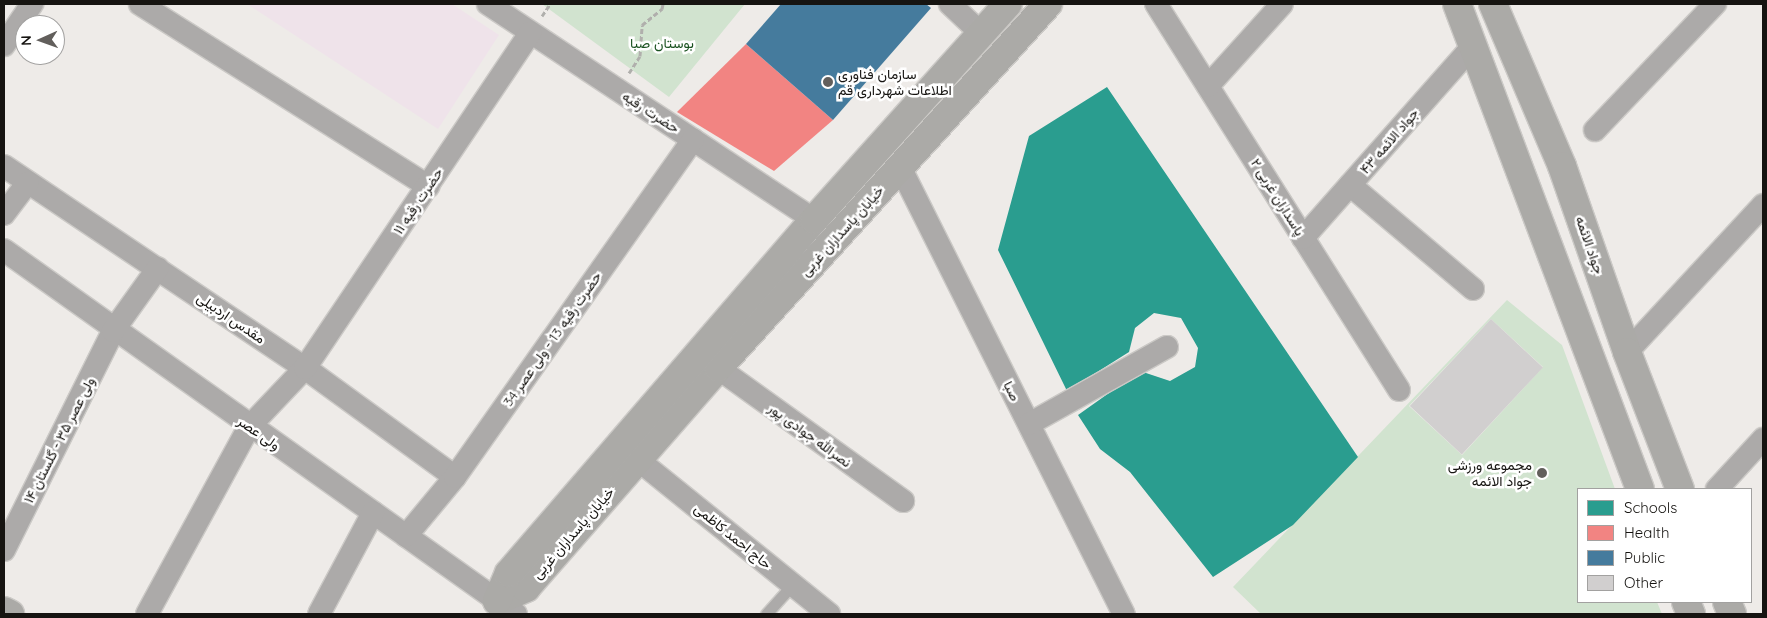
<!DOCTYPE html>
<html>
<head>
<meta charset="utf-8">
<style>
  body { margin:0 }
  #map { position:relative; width:1767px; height:618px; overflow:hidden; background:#eeebe8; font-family:Quicksand,Vazirmatn,sans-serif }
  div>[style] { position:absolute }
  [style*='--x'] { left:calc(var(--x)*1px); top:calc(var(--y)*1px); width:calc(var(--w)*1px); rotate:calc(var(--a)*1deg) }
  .education>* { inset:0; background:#efe3ea }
  .green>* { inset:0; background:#d1e3cf }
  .schools>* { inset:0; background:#2a9d8f }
  .health>* { inset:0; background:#f28482 }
  .public>* { inset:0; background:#457b9d }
  .building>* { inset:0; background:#d1cfcf; transform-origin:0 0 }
  .path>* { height:3px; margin-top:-1.5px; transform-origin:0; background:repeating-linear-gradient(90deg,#b0afac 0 5px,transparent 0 7.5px) }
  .roads { filter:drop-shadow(1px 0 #cbc9c6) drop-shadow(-1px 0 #cbc9c6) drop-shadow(0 1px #cbc9c6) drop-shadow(0 -1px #cbc9c6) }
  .lane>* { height:11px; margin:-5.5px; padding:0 5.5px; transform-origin:5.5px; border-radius:5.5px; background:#acaaa9 }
  .street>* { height:22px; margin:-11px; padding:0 11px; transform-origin:11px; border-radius:11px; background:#acaaa9 }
  .secondary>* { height:28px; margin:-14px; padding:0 14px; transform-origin:14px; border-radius:14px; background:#abaaa7 }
  .dots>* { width:14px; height:14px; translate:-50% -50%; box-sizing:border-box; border:2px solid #fff; border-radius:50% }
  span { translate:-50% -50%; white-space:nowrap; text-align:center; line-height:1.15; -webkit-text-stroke:5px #fff; paint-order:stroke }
  .park-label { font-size:14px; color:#1a5220 }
  .poi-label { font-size:14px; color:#161411 }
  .left { translate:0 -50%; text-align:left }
  .right { translate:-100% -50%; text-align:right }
  .street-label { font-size:14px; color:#161411 }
  .frame { position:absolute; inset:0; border:5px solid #161411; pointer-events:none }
  .legend { position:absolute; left:1577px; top:488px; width:175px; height:115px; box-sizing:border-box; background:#fff; border:1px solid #a2a1a0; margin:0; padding:6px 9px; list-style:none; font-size:15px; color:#161411 }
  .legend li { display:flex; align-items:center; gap:10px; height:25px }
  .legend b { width:25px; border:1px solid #a2a1a0 }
  .north { position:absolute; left:15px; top:15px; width:50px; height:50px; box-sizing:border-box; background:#fff; border:1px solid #a2a1a0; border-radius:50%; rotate:268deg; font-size:14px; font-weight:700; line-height:20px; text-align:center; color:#161411 }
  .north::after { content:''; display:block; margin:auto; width:18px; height:22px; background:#625f5c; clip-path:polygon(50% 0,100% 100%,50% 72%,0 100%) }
</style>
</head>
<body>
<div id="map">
  <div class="education">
    <div style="clip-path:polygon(247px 4px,452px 4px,499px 35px,438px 129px)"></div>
  </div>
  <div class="green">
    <div style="clip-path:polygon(542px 4px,745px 4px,669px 97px)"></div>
    <div style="clip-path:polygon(evenodd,1507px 300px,1562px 345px,1615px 489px,1578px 489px,1578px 602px,1657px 602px,1662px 614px,1261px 614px,1233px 587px,1507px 300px,1491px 319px,1543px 367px,1462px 455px,1409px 406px,1491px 319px)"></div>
  </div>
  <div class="schools">
    <div style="clip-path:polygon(1107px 87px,1358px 457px,1293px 525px,1213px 577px,1130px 472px,1100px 449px,1078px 415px,1140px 371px,1170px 381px,1195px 367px,1198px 348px,1181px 318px,1154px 313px,1135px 328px,1129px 352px,1067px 391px,998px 250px,1029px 136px)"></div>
  </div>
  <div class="health">
    <div style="clip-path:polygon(746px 44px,833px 120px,774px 171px,677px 112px)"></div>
  </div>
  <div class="public">
    <div style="clip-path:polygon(781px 4px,926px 4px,931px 8px,833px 120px,746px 44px)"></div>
  </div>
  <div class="building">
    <div style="left:1491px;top:319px;width:71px;height:119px;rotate:43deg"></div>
  </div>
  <div class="path">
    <div style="--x:542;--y:16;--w:14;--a:-56"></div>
    <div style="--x:629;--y:73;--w:20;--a:-57"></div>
    <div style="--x:640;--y:56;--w:31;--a:-86"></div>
    <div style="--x:642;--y:25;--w:26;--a:-39"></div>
    <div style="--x:662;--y:9;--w:5;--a:-79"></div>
  </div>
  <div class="roads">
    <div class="lane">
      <div style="--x:766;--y:614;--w:39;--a:-48"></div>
    </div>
    <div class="street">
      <div style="--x:140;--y:4;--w:341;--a:32.3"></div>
      <div style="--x:488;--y:4;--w:391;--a:33.5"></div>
      <div style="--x:950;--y:4;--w:44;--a:43.2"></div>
      <div style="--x:1156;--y:4;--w:456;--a:57.8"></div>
      <div style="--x:4;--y:45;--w:50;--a:-55.7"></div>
      <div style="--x:1208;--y:86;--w:110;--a:-47.9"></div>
      <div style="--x:1595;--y:130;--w:174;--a:-46.4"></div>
      <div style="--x:4;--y:166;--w:362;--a:33.9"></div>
      <div style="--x:305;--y:368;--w:185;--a:36"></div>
      <div style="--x:900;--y:167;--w:500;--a:63.4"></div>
      <div style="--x:1350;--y:185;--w:161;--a:40.2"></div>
      <div style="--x:4;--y:214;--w:39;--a:-53"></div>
      <div style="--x:1303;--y:238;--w:258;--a:-48.5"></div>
      <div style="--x:4;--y:250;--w:628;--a:35.41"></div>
      <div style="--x:1627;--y:352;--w:200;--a:-47.2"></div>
      <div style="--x:718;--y:368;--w:228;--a:35.7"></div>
      <div style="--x:1029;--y:424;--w:158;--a:-29.2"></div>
      <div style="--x:637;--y:459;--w:247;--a:38.9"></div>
      <div style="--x:1717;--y:489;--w:68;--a:-47.4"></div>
      <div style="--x:406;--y:536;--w:77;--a:-50.3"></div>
      <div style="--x:455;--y:477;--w:413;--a:-54.8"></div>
      <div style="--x:4;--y:550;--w:245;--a:-63.5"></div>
      <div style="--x:113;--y:331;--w:77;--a:-54.5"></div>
      <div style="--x:147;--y:614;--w:213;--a:-61.4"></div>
      <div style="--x:249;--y:427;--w:81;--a:-46.5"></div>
      <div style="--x:305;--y:368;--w:404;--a:-56.1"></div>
      <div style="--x:319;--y:614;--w:115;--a:-61.9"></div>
    </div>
    <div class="secondary">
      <div style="--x:1457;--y:4;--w:518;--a:69.33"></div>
      <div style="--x:1493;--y:4;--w:176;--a:66.9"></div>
      <div style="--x:1562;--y:166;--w:197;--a:70.7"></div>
      <div style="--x:1627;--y:352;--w:147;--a:68.9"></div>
      <div style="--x:497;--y:601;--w:32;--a:-24"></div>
      <div style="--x:526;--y:588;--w:292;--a:-48.9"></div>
      <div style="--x:718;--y:368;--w:491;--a:-47.8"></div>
      <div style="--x:497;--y:601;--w:30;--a:-67"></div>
      <div style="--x:509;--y:573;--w:467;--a:-49.2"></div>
      <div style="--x:814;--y:220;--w:290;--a:-48.1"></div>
      <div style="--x:1686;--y:602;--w:13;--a:67"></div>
      <div style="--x:1727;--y:602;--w:13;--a:67"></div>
      <div style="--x:4;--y:611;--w:7;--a:27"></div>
    </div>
  </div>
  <div class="dots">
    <div style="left:828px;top:82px;background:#625f5c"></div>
    <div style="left:1542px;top:473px;background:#625f5c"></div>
  </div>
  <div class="park-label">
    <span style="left:662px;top:43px">بوستان صبا</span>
  </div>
  <div class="poi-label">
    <span class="left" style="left:838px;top:82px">سازمان فناوری<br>اطلاعات شهرداری قم</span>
    <span class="right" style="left:1532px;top:473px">مجموعه ورزشی<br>جواد الائمه</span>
  </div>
  <div class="street-label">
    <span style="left:651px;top:112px;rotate:33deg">حضرت رقیه</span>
    <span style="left:1389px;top:141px;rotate:-49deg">جواد الائمه ۴۳</span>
    <span style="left:1278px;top:197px;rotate:58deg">پاسداران غربی ۲</span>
    <span style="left:418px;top:201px;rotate:-56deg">حضرت رقیه ۱۱</span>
    <span style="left:842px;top:231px;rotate:-48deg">خیابان پاسداران غربی</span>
    <span style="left:1590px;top:245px;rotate:71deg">جواد الائمه</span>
    <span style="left:231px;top:318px;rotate:34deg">مقدس اردبیلی</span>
    <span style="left:552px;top:339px;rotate:-55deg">حضرت رقیه 13 - ولی عصر 34</span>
    <span style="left:1012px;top:391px;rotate:63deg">صبا</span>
    <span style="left:259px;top:433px;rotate:35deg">ولی عصر</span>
    <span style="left:810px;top:435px;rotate:36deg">نصرالله جوادی پور</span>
    <span style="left:59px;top:440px;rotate:-63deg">ولی عصر ۳۵ - گلستان ۱۴</span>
    <span style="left:573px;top:533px;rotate:-49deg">خیابان پاسداران غربی</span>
    <span style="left:733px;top:536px;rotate:39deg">حاج احمد کاظمی</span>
  </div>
  <div class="frame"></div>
  <ul class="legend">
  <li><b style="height:14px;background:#2a9d8f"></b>Schools</li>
  <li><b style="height:14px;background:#f28482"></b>Health</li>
  <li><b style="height:14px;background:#457b9d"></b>Public</li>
  <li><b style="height:14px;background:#d1cfcf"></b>Other</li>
  </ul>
  <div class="north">N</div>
</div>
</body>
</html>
